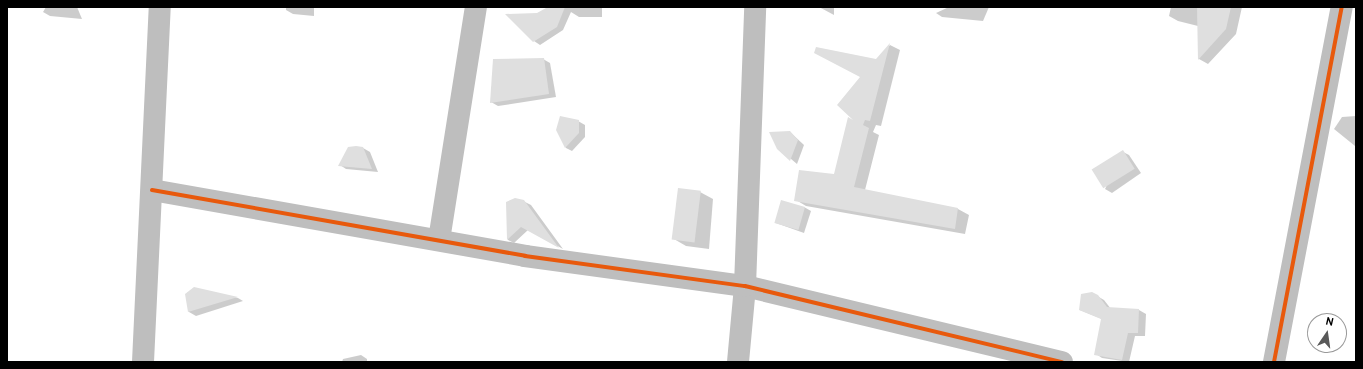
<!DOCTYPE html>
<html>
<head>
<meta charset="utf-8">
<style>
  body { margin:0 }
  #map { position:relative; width:1363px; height:369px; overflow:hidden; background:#fff; font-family:Overpass,sans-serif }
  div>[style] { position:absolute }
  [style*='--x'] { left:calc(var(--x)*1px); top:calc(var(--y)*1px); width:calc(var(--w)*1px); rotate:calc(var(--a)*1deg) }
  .shadow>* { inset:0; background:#0003 }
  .building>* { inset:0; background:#dfdfdf; transform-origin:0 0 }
  .minor>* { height:22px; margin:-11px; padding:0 11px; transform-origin:11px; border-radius:11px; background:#bebebe }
  .cycleway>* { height:4px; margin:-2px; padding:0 2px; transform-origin:2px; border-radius:2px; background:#e8590c }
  span { translate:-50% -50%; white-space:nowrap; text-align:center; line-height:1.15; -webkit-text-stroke:3.5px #fff; paint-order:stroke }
  .frame { position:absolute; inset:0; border:8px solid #000; pointer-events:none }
  .north { position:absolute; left:1307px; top:313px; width:40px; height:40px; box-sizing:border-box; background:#fff; border:1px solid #999; border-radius:50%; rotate:13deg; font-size:11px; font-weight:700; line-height:16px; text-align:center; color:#000 }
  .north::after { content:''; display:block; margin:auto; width:14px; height:18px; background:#595959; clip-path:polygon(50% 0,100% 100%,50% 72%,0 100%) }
</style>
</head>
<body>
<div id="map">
  <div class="shadow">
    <div style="clip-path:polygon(46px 7px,77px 7px,82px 19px,50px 16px,43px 12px)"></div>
    <div style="clip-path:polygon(286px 7px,314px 7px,314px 16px,293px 14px,286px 10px)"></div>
    <div style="clip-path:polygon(566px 7px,602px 7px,602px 17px,579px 17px,571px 12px,563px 30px,540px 45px,534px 41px,538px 14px,546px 9px)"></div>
    <div style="clip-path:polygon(819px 7px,834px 7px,834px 15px)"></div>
    <div style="clip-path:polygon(949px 7px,989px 7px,983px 21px,942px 17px,936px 13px)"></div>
    <div style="clip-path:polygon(1171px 7px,1242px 7px,1236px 34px,1208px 64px,1199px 59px,1198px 26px,1178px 21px,1169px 16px)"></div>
    <div style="clip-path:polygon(890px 45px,900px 50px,881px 126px,876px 125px,873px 132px,879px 135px,865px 190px,958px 209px,969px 215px,965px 234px,806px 206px,796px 200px,834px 175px,857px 123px,876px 60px)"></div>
    <div style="clip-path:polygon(543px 59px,550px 63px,556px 97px,498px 106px,491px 102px)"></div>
    <div style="clip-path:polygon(1356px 116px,1356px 144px,1355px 146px,1334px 129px,1342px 117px)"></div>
    <div style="clip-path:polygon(578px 121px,585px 125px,585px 137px,572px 151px,566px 148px,557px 130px)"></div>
    <div style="clip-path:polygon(790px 132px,804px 145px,797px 164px,778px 148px)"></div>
    <div style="clip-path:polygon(363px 148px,370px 152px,378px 172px,346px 169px,340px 165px)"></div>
    <div style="clip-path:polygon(1123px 152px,1129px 155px,1141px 173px,1112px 193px,1105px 189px)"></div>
    <div style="clip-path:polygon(700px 192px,713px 199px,709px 249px,686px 246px,674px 239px)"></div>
    <div style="clip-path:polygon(523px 201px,531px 205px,563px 249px,528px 230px,514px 243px,508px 240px,507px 202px)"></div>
    <div style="clip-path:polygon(804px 207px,811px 211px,804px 233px,776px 223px)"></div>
    <div style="clip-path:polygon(194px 288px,238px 298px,243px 301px,196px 316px,189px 312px,186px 294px)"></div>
    <div style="clip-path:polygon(1092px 293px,1104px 300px,1111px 309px,1139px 310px,1146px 314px,1145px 336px,1135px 336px,1129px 362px,1102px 358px,1096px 354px,1102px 319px,1080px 310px)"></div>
    <div style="clip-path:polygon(361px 355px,367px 359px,367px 362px,342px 362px,343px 359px)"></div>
  </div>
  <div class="building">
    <div style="clip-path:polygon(565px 7px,557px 27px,533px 42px,505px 14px,537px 13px,546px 8px)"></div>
    <div style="clip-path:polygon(1197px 7px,1231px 7px,1226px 29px,1198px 60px)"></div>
    <div style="clip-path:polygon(890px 43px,870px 121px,865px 120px,863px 125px,869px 128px,854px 187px,958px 208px,955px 229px,794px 201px,799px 170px,834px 174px,848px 117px,853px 120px,837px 105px,860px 77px,814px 53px,816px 47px,876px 59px)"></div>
    <div style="clip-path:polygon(544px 58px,549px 94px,490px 103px,493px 59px)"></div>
    <div style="clip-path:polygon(560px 116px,579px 120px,579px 133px,565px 148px,556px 130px)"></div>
    <div style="clip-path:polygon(790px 131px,798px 140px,790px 161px,777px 149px,769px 132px)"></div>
    <div style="clip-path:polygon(356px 146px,363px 147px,372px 169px,338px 166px,348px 147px)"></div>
    <div style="left:1123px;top:150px;width:22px;height:37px;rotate:58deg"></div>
    <div style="left:678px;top:188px;width:23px;height:52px;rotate:7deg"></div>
    <div style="clip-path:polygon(515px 198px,524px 200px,559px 248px,521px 227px,507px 240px,506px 202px)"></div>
    <div style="left:781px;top:200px;width:25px;height:24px;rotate:16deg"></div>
    <div style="clip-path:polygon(194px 287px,238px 297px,188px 312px,185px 294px)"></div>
    <div style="clip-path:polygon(1092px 292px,1098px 295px,1107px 307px,1139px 309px,1138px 333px,1128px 333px,1122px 360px,1094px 355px,1101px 319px,1079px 310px,1081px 294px)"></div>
  </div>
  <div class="minor">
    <div style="--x:152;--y:190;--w:379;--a:10"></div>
    <div style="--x:525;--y:256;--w:222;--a:7.8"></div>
    <div style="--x:745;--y:286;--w:326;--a:13.5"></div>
    <div style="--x:439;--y:240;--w:236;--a:-81"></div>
    <div style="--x:143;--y:362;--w:355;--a:-87.3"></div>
    <div style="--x:738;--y:362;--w:76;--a:-84.7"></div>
    <div style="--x:745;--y:286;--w:279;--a:-87.9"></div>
    <div style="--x:1274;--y:362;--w:361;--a:-79.2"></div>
  </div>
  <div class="cycleway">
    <div style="--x:152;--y:190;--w:379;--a:10"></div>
    <div style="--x:525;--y:256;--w:222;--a:7.8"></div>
    <div style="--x:745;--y:286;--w:326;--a:13.5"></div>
    <div style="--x:1274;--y:362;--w:361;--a:-79.2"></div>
  </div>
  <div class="frame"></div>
  <div class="north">N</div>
</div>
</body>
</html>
